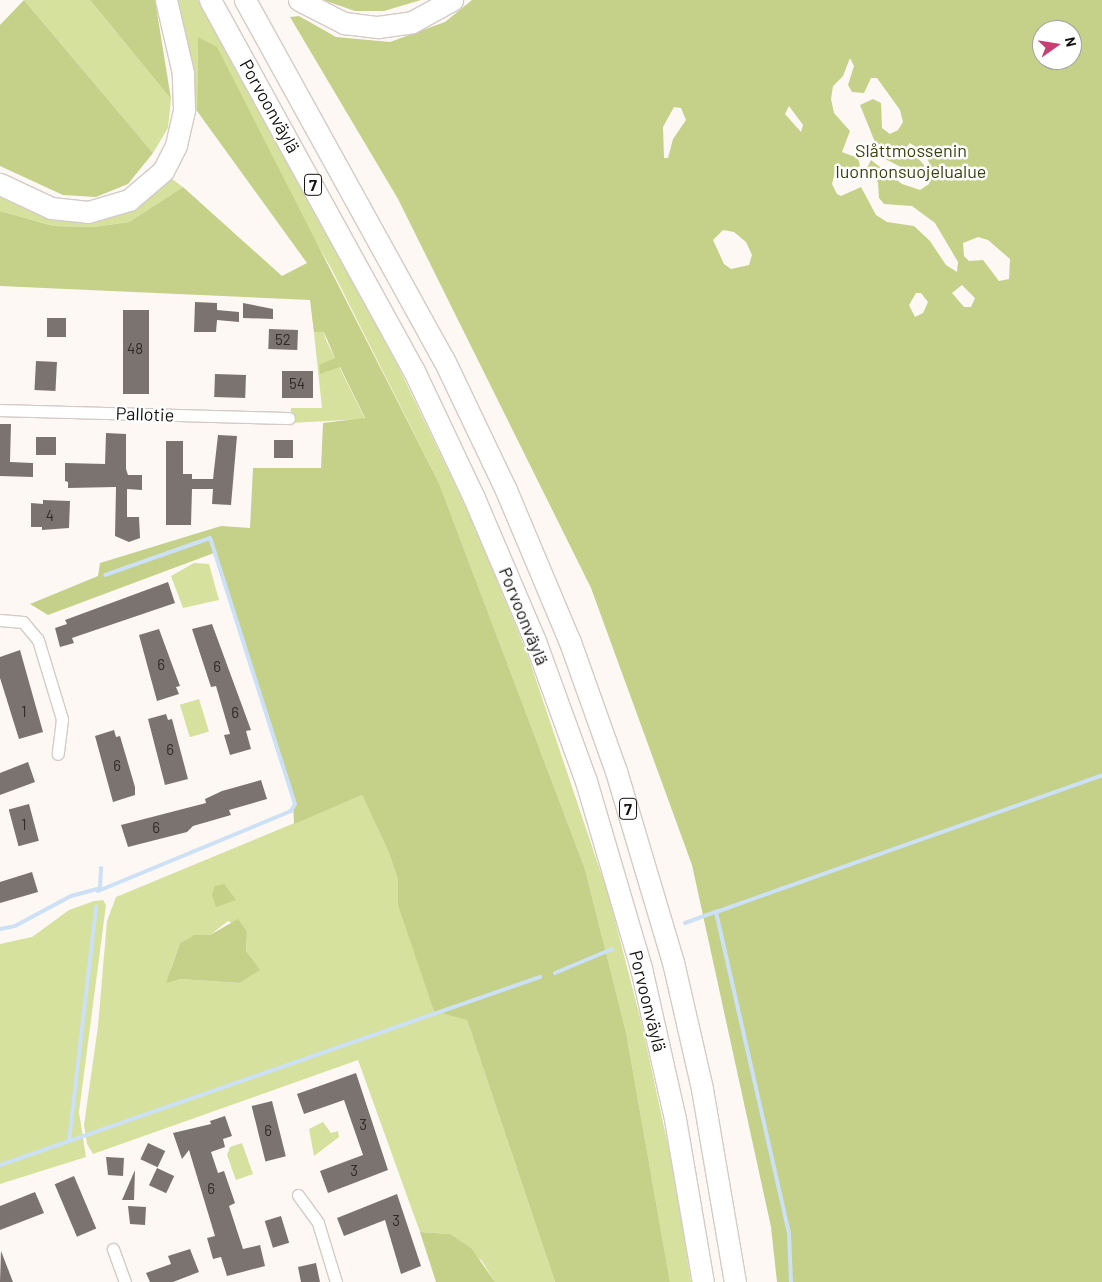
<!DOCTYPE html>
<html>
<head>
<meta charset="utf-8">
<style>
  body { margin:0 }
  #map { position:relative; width:1102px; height:1282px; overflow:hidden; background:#fef8f5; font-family:Barlow,sans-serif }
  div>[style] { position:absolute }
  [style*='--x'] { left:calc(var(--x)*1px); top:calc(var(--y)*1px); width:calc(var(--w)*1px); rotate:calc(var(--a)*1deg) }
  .green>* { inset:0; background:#d6e19d; transform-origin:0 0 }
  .forest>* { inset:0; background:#c5d088 }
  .stream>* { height:4px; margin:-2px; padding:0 2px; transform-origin:2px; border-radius:2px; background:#cce0f6 }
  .building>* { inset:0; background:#7a7370; transform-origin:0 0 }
  .roads { filter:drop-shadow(1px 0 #d3cbc7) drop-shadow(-1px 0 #d3cbc7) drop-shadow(0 1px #d3cbc7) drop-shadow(0 -1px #d3cbc7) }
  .street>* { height:11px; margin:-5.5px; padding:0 5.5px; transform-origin:5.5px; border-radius:5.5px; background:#fff }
  .highway>* { height:21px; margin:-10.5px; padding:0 10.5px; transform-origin:10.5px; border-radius:10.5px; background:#fff }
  span { translate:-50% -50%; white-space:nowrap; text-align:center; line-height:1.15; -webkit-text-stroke:5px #fff; paint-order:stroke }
  .number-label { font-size:15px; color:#2e2a28 }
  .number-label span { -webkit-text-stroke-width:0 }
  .shield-label span { padding:1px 4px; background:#fff; border:1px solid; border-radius:4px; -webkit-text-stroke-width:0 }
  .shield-label { font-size:16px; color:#141210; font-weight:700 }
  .street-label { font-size:18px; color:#141210 }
  .park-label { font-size:18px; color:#3c420b }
  .north { position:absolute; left:1032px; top:20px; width:50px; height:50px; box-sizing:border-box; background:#fff; border:1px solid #a1a09f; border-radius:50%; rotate:77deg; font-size:14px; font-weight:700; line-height:20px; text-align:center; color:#141210 }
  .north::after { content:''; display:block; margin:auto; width:18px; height:22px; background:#c93e72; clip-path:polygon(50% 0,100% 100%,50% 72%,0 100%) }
</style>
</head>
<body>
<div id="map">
  <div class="green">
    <div style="clip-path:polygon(24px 0,90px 0,171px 99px,168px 128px,153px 153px)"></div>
    <div style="clip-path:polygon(171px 0,198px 0,292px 171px,398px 366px,472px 520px,527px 653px,609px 897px,642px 1025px,675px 1178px,691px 1282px,670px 1282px,626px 1032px,585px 869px,439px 483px,331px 268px,198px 38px,197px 111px,188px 102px)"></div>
    <div style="clip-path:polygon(172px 179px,183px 187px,129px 222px,94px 227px,53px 226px,0 211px,0 190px,125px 208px)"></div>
    <div style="clip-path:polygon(311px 305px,317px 305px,326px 340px,365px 419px,290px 423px,291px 408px,322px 408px)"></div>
    <div style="clip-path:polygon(194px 563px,209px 564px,219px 600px,183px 608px,171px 576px)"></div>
    <div style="left:199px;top:699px;width:34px;height:20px;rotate:73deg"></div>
    <div style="clip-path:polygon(evenodd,362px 795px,389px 853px,398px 880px,398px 905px,467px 1020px,555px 1282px,495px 1282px,482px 1261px,450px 1234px,420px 1232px,358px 1060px,93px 1154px,87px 1144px,84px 1125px,98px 1026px,107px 921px,116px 897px,362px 795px,228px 921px,247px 932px,246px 951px,259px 970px,240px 983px,180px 979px,171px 968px,180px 943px,194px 935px,210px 935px,228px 921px)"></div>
    <div style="clip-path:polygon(94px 901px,103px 900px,106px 905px,79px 1112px,86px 1157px,0 1184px,0 944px,32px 937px,69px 910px)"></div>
    <div style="clip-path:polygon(323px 1122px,331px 1133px,338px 1131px,339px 1137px,314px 1156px,309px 1129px)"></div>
    <div style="clip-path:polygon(242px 1143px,253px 1174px,236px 1180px,227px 1155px,230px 1147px)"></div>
  </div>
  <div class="forest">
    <div style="clip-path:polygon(24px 0,153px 153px,128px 184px,96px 197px,63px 195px,0 166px,0 25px)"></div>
    <div style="clip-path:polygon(90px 0,155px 0,171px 99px)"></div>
    <div style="clip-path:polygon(323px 0,421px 0,384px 11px,355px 11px)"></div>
    <div style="clip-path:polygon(evenodd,472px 0,1102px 0,1102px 1282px,777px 1282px,771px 1227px,692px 865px,591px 588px,398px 199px,290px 17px,299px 16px,336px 37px,390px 42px,445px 22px,472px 0,1042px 30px,1072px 30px,1072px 60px,1042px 60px,1042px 30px,472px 0,850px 58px,854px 66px,848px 85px,852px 92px,864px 93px,871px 78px,877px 78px,900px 110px,903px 122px,898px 130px,890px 134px,882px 128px,881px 103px,873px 99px,860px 105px,881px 157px,921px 177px,924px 165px,907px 146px,910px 143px,925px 153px,930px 165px,929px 184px,920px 190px,902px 184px,871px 160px,866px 170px,878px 182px,879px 198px,884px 204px,912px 206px,935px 223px,958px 262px,957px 272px,946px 265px,930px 241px,914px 226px,887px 222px,876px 215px,861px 187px,841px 196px,837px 194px,832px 184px,836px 168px,846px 172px,860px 166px,858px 158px,842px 152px,850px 131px,834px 113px,831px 99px,833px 86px,843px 76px,850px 58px,472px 0,789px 106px,803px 125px,801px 132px,785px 114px,789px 106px,472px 0,674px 107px,681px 108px,686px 120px,673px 139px,668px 158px,664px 158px,663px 127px,674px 107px,472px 0,723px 230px,734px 232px,746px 242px,752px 255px,749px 265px,731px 269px,724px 264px,713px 240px,723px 230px,472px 0,978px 237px,988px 240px,1010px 259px,1009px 279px,999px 281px,983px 260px,969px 261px,964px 256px,963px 243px,978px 237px,472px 0,962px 285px,975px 298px,971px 307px,964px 307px,952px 293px,962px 285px,472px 0,916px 293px,921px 293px,928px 302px,923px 313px,915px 317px,909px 305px,916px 293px)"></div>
    <div style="clip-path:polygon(198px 37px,217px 47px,439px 483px,585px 869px,626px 1032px,670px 1282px,555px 1282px,467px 1020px,434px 1011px,398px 905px,398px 880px,389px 853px,362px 795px,294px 824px,293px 800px,214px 553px,48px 615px,30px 604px,98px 576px,100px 563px,221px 526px,250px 528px,253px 468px,321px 468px,323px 423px,365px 418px,340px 367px,320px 374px,319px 365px,335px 358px,324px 332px,314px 332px,310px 300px,0 286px,0 211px,53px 226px,94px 227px,129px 222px,183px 187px,282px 276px,307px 263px,197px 111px)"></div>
    <div style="clip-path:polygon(224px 884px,236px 900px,216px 907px,212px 895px,215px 886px)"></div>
    <div style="clip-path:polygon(238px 919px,247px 932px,246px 951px,260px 970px,240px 983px,180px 979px,166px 983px,180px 943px,194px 935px,210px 935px)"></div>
    <div style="clip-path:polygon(420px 1232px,450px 1234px,472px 1249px,495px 1282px,436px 1282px)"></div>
  </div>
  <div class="stream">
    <div style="--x:98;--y:891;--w:209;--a:-22.5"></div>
    <div style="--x:291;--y:811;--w:8;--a:-60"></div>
    <div style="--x:295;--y:804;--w:279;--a:-107.7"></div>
    <div style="--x:210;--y:538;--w:111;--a:160.6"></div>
    <div style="--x:716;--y:912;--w:410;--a:-19.5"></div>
    <div style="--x:685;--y:923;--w:33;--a:-20"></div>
    <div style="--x:716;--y:912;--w:329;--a:77.2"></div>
    <div style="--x:789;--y:1233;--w:49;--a:87.7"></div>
    <div style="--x:0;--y:929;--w:15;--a:-11"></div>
    <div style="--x:15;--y:926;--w:64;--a:-28.2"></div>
    <div style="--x:71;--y:896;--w:30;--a:-15"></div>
    <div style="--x:100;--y:888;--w:20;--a:-87"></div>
    <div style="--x:555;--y:973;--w:62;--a:-22.8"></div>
    <div style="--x:69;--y:1141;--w:236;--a:-83.4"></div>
    <div style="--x:0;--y:1165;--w:572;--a:-19.2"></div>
  </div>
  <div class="building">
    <div style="clip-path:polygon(195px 302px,217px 303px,217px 310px,239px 312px,239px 322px,217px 320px,216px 332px,194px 332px)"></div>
    <div style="clip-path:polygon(243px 303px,273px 309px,273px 319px,243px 318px)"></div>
    <div style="left:123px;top:310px;width:26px;height:84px"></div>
    <div style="left:47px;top:318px;width:19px;height:19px"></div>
    <div style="left:269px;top:329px;width:29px;height:20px;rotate:2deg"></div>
    <div style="left:36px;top:361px;width:21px;height:29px;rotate:3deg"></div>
    <div style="left:282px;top:371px;width:31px;height:27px"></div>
    <div style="left:215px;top:374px;width:31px;height:23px;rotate:2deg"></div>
    <div style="clip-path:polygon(0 424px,11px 424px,10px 462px,33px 463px,33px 477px,0 476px)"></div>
    <div style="clip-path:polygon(106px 433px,126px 434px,126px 469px,128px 475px,142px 475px,142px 490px,127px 489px,127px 517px,139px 517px,140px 538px,129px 542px,115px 536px,116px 487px,68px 488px,68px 482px,65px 481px,65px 463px,105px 464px)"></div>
    <div style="clip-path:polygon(218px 435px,237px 436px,231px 505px,212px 504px,213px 489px,192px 489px,191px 525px,166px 525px,166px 441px,183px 441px,183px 474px,192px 474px,192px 479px,213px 479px)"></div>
    <div style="left:36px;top:437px;width:20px;height:18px"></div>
    <div style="left:274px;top:440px;width:19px;height:18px"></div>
    <div style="clip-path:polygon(43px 500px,70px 501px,69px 528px,42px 530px,42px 527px,31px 527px,31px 503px,43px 504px)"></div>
    <div style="clip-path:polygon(168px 582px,175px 603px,72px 638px,74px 643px,60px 647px,55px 628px,67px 624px,65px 620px)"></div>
    <div style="clip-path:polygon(212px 624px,251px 730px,246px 731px,251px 749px,230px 755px,224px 735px,230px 734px,216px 686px,211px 687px,192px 629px)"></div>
    <div style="clip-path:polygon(159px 629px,180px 686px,176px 687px,179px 694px,157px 701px,139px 635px)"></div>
    <div style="clip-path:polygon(20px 650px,43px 732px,19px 739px,0 678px,0 657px)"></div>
    <div style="clip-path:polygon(166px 714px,168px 720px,172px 719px,188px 779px,165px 785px,148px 719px)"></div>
    <div style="clip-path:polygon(114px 730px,116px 737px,120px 736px,135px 787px,135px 795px,113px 802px,95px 736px)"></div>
    <div style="clip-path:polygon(28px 762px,35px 782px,0 795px,0 773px)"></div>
    <div style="clip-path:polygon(261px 780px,267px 799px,229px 810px,231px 815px,193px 826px,187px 832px,128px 847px,121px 825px,206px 803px,205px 799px,222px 791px)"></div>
    <div style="left:29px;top:804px;width:38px;height:21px;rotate:75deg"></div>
    <div style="clip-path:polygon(32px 872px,38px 892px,0 903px,0 882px)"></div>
    <div style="clip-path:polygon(356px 1073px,388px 1170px,328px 1193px,320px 1171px,363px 1155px,344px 1100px,304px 1114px,297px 1094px)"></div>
    <div style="left:272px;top:1101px;width:57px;height:21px;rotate:76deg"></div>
    <div style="clip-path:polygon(225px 1116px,232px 1136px,223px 1139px,225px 1147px,211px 1152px,218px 1173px,224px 1171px,235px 1203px,229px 1206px,243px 1249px,260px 1245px,265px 1266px,227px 1276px,221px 1257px,213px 1259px,207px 1238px,215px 1236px,189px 1150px,182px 1159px,173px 1133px,211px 1124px,210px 1121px)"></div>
    <div style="left:148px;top:1143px;width:19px;height:18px;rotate:25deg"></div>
    <div style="clip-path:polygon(106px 1157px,124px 1158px,123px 1176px,108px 1175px)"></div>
    <div style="left:157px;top:1168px;width:19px;height:19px;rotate:25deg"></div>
    <div style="clip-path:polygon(135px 1170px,134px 1200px,122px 1200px)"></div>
    <div style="left:74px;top:1176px;width:57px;height:21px;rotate:67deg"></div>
    <div style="clip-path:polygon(35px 1192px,44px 1213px,0 1230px,0 1206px)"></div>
    <div style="clip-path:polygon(397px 1194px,421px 1266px,401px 1274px,385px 1220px,344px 1236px,337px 1218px)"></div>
    <div style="clip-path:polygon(128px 1206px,146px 1207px,145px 1225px,130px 1224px)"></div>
    <div style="left:281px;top:1216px;width:28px;height:17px;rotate:73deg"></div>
    <div style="clip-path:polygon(190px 1249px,199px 1272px,173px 1282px,150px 1282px,146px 1273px,171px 1264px,168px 1256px)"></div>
    <div style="clip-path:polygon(1px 1251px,13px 1282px,0 1282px)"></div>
    <div style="clip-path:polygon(316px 1263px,320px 1282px,301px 1282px,298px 1267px)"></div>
  </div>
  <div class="roads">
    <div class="street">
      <div style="--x:0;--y:410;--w:289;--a:1.6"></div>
      <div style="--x:0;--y:620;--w:23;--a:5"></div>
      <div style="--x:23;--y:622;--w:23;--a:50"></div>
      <div style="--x:38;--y:640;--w:83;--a:73.1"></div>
      <div style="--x:62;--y:719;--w:35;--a:97"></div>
      <div style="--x:298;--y:1195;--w:34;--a:54"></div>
      <div style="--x:318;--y:1223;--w:62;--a:73"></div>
      <div style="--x:113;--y:1249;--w:35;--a:70"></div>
    </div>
    <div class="highway">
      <div style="--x:210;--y:0;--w:423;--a:61.2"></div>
      <div style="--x:414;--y:371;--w:140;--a:64.7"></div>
      <div style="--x:474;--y:498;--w:155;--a:66.9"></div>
      <div style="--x:535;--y:641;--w:149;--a:70"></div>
      <div style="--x:586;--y:781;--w:195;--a:73.6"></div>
      <div style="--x:641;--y:968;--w:155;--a:77.3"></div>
      <div style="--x:675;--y:1119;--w:165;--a:80.3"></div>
      <div style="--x:245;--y:0;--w:411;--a:61.1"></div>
      <div style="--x:444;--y:360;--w:144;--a:64.5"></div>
      <div style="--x:506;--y:490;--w:165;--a:67.2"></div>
      <div style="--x:570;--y:642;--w:137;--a:70.4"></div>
      <div style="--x:616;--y:771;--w:199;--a:73.4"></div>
      <div style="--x:673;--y:962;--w:130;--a:77.1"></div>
      <div style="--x:702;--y:1089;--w:196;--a:80.3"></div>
      <div style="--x:299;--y:0;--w:51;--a:27.1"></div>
      <div style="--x:344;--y:23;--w:34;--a:7"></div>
      <div style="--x:378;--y:27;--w:34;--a:-8"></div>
      <div style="--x:412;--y:22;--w:46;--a:-28.8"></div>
      <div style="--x:0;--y:184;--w:56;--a:25.2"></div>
      <div style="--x:51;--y:208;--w:37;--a:6"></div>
      <div style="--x:88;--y:212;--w:43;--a:-16.3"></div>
      <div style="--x:129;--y:200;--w:45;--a:-40.5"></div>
      <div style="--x:163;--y:171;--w:29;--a:-63"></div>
      <div style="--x:176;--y:145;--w:37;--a:-77"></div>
      <div style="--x:184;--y:109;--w:36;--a:-92"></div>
      <div style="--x:183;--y:73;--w:75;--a:-103.1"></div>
    </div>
  </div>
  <div class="number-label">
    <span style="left:283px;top:340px">52</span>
    <span style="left:135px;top:349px">48</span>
    <span style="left:297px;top:384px">54</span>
    <span style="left:50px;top:516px">4</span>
    <span style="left:161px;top:665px">6</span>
    <span style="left:217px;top:667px">6</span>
    <span style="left:24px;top:712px">1</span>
    <span style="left:235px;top:713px">6</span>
    <span style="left:170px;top:750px">6</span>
    <span style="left:117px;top:766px">6</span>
    <span style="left:24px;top:825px">1</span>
    <span style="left:156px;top:828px">6</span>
    <span style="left:363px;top:1125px">3</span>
    <span style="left:268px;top:1131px">6</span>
    <span style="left:354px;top:1171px">3</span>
    <span style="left:211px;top:1189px">6</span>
    <span style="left:396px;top:1221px">3</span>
  </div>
  <div class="shield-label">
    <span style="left:313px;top:185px">7</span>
    <span style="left:628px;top:809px">7</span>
  </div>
  <div class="street-label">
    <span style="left:270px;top:106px;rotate:61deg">Porvoonväylä</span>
    <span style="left:145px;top:414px;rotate:2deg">Pallotie</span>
    <span style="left:524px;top:616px;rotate:68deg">Porvoonväylä</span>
    <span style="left:648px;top:1001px;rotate:76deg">Porvoonväylä</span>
  </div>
  <div class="park-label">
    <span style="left:911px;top:161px">Slåttmossenin<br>luonnonsuojelualue</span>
  </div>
  <div class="north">N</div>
</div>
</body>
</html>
